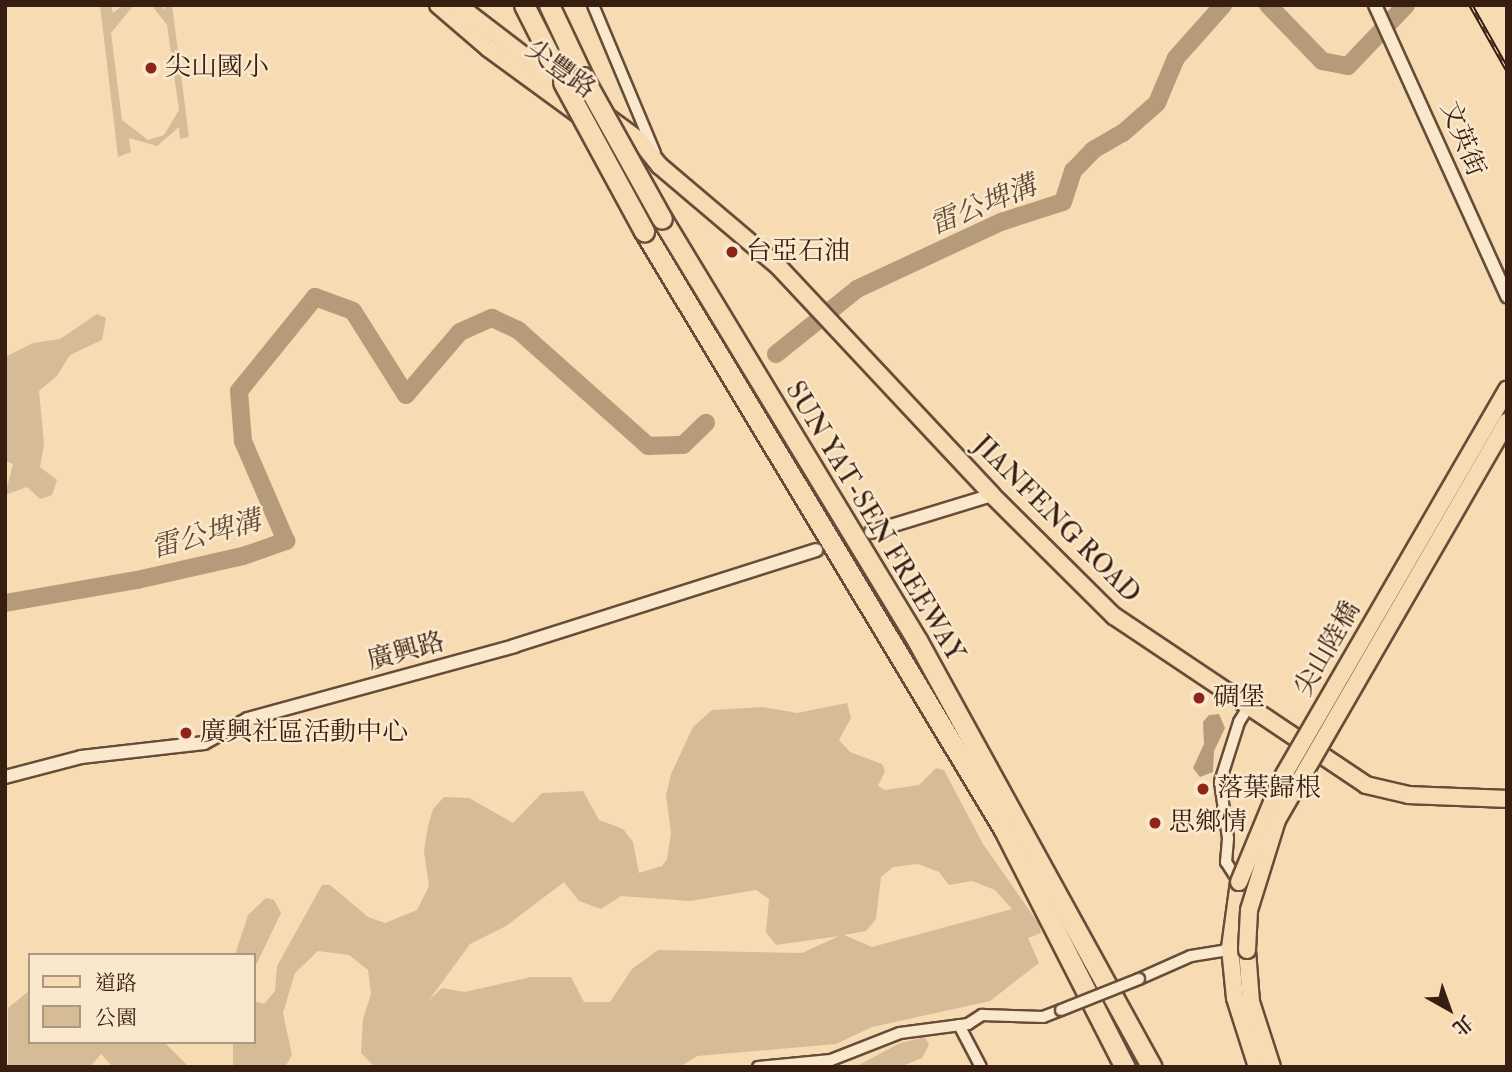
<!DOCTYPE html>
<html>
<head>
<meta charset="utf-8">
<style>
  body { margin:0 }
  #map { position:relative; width:1512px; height:1072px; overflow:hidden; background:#f7dbb2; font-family:"IM FELL Double Pica","Noto Serif TC",serif }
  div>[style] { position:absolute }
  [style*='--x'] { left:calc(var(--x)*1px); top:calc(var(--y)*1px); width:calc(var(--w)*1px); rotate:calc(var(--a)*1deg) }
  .green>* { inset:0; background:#d6bb97 }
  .water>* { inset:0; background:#b69b7b }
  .river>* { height:18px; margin:-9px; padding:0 9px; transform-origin:9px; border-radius:9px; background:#b69b7b }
  .roads { filter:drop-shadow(2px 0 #674d39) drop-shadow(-2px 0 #674d39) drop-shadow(0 2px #674d39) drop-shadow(0 -2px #674d39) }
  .minor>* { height:10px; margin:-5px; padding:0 5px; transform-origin:5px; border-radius:5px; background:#fae8cd }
  .tertiary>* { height:12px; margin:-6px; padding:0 6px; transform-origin:6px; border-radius:6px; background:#fae8cd }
  .primary>* { height:16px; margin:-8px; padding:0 8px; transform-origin:8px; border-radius:8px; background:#f7dbb2 }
  .motorway>* { height:19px; margin:-9.5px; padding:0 9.5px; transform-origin:9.5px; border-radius:9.5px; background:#f7dbb2 }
  .rail>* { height:5px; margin-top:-2.5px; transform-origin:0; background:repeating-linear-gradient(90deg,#fae8cd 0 8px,#371e11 0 16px); box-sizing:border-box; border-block:2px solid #371e11 }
  .bridges { filter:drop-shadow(2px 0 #674d39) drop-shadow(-2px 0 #674d39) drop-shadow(0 2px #674d39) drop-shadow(0 -2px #674d39) }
  .minor-bridge>* { height:10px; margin:-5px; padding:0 5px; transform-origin:5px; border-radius:5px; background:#fae8cd }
  .primary-bridge>* { height:16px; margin:-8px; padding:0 8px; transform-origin:8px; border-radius:8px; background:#f7dbb2 }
  .motorway-bridge>* { height:19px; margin:-9.5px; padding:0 9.5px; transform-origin:9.5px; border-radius:9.5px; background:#f7dbb2 }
  .dots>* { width:19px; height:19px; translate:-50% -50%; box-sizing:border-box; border:4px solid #fae8cd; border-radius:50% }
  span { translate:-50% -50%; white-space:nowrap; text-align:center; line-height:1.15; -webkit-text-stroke:5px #fae8cd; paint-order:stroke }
  .poi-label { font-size:26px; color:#371e11 }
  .left { translate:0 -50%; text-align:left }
  .street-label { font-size:26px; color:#371e11 }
  .water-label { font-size:28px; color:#634a36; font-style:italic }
  .frame { position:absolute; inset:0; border:7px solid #371e11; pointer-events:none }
  .legend { position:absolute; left:28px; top:953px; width:228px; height:91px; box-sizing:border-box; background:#fae8cd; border:2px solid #ac9782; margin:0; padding:9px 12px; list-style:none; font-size:21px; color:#371e11 }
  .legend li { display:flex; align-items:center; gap:14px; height:35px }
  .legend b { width:35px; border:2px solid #ac9782 }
  .north { position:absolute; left:1414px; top:974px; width:70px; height:70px; -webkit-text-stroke:5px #fae8cd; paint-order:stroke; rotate:140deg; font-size:19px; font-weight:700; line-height:28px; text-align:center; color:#371e11 }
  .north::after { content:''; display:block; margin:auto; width:24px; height:32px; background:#371e11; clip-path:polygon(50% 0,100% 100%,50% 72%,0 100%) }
</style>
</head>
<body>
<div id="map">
  <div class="green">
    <div style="clip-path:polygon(100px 5px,111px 5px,113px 13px,123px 5px,134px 5px,111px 33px,122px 120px,148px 140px,164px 135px,179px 110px,167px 25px,153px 7px,140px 5px,160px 5px,165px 10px,165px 5px,172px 5px,189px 137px,180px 139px,179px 127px,157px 146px,129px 138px,131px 152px,118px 157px)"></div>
    <div style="clip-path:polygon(97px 314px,106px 318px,102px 340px,70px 355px,57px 376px,39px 391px,44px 444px,40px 467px,57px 480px,52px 495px,40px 499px,27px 487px,5px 495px,13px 464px,5px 461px,5px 357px,33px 343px,60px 339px)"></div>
    <div style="clip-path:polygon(evenodd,847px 703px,851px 718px,839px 740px,850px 752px,882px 764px,885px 771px,878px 786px,885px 790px,919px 785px,936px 768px,944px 770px,983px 844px,1039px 924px,1041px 933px,1028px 938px,1039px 963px,990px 1001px,872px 1027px,836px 1044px,697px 1056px,680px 1067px,375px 1067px,361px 1053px,363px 1019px,371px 994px,368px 970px,349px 955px,318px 951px,295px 973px,283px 1013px,292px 1055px,285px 1067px,233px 1067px,233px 1042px,254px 1042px,254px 1001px,264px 1004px,275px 991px,277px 966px,322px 885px,330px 885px,368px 917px,385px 923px,417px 910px,429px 886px,424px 851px,428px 826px,433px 809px,444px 797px,469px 798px,513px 823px,542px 793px,583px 791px,599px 820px,623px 829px,633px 842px,639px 873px,662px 866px,667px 859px,671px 833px,666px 795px,671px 774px,693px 727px,712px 710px,763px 707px,797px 713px,847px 703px,918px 864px,939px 872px,949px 885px,972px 881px,995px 890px,1012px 909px,872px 947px,844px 935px,866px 931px,876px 919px,881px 877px,893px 867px,918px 864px,847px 703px,564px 882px,579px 901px,601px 909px,621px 896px,690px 901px,756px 890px,769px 899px,766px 932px,776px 945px,839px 936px,802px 953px,658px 950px,632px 969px,610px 1002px,584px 1002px,571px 977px,531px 977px,465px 992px,442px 988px,429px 1000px,470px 944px,506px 926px,564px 882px)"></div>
    <div style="clip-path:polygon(266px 898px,274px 900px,281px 913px,256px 965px,254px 980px,254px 955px,235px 955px,248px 915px)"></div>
    <div style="clip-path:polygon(30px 990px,30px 1042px,164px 1042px,189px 1067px,113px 1067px,101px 1054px,90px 1067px,8px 1067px,8px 1008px)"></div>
    <div style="clip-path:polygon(925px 1037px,929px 1045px,922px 1058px,900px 1067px,855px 1067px,900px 1043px)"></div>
  </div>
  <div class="water">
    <div style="clip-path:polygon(1219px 714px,1225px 728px,1214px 751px,1213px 772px,1200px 777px,1193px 768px,1204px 744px,1203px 722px,1209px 715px)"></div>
  </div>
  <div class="river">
    <div style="--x:1268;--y:5;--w:78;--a:46"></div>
    <div style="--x:1322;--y:61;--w:26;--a:11"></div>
    <div style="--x:1348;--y:66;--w:84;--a:-46.4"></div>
    <div style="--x:776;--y:354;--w:104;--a:-38.7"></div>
    <div style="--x:857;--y:289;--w:159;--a:-25"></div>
    <div style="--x:1001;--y:222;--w:65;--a:-17.9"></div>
    <div style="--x:1063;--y:202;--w:33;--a:-72"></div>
    <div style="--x:1073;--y:171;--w:29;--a:-46"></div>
    <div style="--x:1093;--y:150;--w:34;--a:-30"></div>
    <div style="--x:1123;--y:133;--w:45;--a:-41.4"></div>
    <div style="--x:1157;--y:103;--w:49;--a:-67.1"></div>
    <div style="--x:1176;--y:58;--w:71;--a:-48.4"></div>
    <div style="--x:5;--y:603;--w:134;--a:-9.9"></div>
    <div style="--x:137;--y:580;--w:109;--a:-12.8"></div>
    <div style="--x:243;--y:556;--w:46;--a:-19.2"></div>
    <div style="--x:286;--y:541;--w:109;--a:-113.3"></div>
    <div style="--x:243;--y:441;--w:50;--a:-94.6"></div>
    <div style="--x:239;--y:391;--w:121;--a:-51"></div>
    <div style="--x:315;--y:297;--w:40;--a:20.2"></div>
    <div style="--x:353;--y:311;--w:99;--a:57.8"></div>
    <div style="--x:406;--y:395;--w:83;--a:-49.4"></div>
    <div style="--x:460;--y:332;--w:35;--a:-24"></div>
    <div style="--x:492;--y:318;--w:29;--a:25"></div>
    <div style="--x:518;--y:330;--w:174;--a:41.7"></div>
    <div style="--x:648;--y:446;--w:35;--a:-2"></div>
    <div style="--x:683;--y:445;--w:32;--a:-44"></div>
  </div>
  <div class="roads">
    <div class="minor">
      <div style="--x:593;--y:5;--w:160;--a:67.3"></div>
      <div style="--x:1239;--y:882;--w:24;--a:-123"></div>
      <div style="--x:1226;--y:862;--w:24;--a:-85"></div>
      <div style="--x:1228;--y:838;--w:57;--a:-98.1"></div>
      <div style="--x:1220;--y:782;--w:63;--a:-72.4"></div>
      <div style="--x:1239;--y:722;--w:19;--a:-58"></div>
      <div style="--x:1139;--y:979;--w:57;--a:-23.9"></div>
      <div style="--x:1191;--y:956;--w:44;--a:-9.2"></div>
      <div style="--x:959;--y:1025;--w:47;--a:62.4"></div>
      <div style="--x:758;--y:1067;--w:73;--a:-5.5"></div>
      <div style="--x:831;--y:1060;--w:74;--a:-21.4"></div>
      <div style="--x:900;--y:1033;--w:69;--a:-7.5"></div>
      <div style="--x:968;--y:1024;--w:17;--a:-33"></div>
      <div style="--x:982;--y:1015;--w:61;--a:1.9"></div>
      <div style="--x:1043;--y:1017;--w:19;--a:-21"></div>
    </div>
    <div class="tertiary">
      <div style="--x:1375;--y:5;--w:320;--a:65.6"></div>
      <div style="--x:871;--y:532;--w:127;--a:-17"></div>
      <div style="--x:5;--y:777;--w:79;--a:-14.7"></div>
      <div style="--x:81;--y:757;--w:124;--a:-6.5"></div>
      <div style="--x:204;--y:743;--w:50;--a:-28.6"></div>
      <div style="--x:248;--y:719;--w:276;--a:-15.3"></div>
      <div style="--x:514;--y:646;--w:317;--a:-17.6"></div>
    </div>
    <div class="primary">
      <div style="--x:438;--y:5;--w:66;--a:40.7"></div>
      <div style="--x:488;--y:48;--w:161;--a:36.2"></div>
      <div style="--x:458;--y:5;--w:135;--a:37.5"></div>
      <div style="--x:606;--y:116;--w:39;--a:36"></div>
      <div style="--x:638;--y:139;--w:35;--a:51"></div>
      <div style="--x:660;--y:166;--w:155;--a:40.3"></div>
      <div style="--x:778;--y:266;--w:313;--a:46.9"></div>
      <div style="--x:992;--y:495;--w:172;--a:44.8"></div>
      <div style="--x:1114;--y:616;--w:303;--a:33.8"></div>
      <div style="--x:1366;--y:785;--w:44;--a:13.1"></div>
      <div style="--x:1409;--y:795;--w:98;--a:2.3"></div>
      <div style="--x:1239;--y:882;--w:67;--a:97.8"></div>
      <div style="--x:1230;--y:948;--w:50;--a:84.3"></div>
      <div style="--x:1235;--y:998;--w:72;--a:72.3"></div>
      <div style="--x:1247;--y:950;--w:52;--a:85.6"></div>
      <div style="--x:1251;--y:1002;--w:68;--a:72.1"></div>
    </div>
    <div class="motorway">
      <div style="--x:524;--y:5;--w:86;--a:63.1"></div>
      <div style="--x:549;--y:5;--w:80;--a:64.7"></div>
      <div style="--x:662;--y:219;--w:494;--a:58.8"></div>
      <div style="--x:918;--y:642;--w:485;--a:61.2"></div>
      <div style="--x:644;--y:231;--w:697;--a:58.98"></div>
      <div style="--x:1003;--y:828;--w:268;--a:63"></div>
    </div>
  </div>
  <div class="rail">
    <div style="--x:1471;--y:5;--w:73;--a:60.6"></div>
  </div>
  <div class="bridges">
    <div class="minor-bridge">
      <div style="--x:1061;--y:1010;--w:84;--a:-21.7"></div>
    </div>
    <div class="primary-bridge">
      <div style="--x:1239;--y:882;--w:113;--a:-67.5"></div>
      <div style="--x:1282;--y:778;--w:449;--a:-59.9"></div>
      <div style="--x:1247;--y:950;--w:40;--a:-87.1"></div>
      <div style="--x:1249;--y:910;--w:94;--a:-72.7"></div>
      <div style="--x:1277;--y:820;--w:460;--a:-60"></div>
    </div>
    <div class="motorway-bridge">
      <div style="--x:583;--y:77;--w:162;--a:60.9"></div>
      <div style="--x:563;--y:82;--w:170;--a:61.5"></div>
    </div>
  </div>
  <div class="dots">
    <div style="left:151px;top:68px;background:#8f2418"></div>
    <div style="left:732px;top:252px;background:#8f2418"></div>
    <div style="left:1199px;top:698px;background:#8f2418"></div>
    <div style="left:186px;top:733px;background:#8f2418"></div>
    <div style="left:1203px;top:789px;background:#8f2418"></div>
    <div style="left:1155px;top:823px;background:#8f2418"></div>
  </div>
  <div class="poi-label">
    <span class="left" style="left:165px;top:68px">尖山國小</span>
    <span class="left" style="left:746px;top:252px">台亞石油</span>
    <span class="left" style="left:1213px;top:698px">碉堡</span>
    <span class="left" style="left:200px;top:733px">廣興社區活動中心</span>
    <span class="left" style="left:1217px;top:789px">落葉歸根</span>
    <span class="left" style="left:1169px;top:823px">思鄉情</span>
  </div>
  <div class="street-label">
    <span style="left:560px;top:70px;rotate:36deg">尖豐路</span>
    <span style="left:1462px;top:139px;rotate:68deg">文英街</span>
    <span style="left:1056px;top:520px;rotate:45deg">JIANFENG ROAD</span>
    <span style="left:874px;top:522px;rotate:59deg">SUN YAT-SEN FREEWAY</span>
    <span style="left:1328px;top:649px;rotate:-60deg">尖山陸橋</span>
    <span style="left:406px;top:652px;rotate:-15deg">廣興路</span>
  </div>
  <div class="water-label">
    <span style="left:983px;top:206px;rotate:-22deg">雷公埤溝</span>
    <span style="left:206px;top:535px;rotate:-15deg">雷公埤溝</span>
  </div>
  <div class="frame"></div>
  <ul class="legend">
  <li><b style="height:9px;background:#f7dbb2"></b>道路</li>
  <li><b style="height:19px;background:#d6bb97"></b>公園</li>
  </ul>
  <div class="north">北</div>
</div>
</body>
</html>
